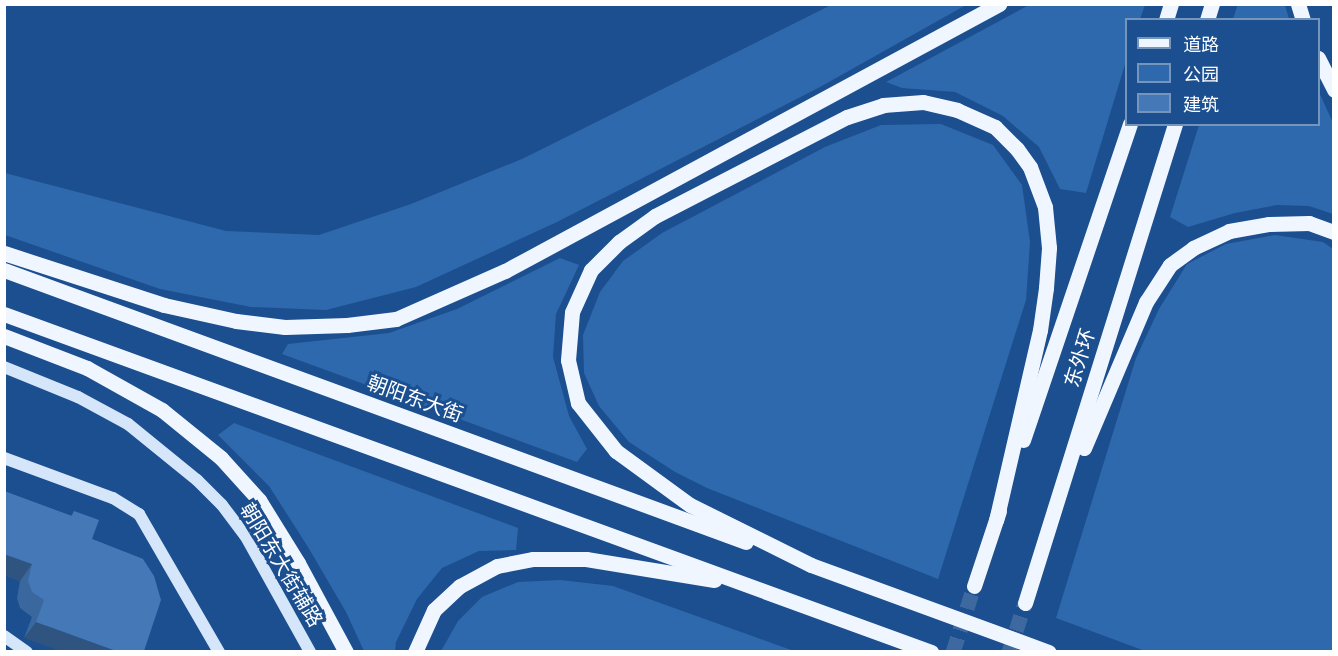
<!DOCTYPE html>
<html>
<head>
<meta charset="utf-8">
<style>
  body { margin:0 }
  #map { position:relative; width:1338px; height:656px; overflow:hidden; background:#1b4f8f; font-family:Helvetica,"Noto Sans SC",sans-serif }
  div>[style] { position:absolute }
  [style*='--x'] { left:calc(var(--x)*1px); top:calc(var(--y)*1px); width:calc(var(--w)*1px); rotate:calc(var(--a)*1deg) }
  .green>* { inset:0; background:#2e69ad }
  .primary-tunnel>* { height:15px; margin-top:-7.5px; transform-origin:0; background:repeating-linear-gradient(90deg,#3d69a0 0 15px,transparent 0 23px) }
  .secondary>* { height:12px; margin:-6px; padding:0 6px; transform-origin:6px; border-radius:6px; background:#d6e6fa }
  .primary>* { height:15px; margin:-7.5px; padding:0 7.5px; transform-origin:7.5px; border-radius:7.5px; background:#f0f6ff }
  .primary-bridge>* { height:15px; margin:-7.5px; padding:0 7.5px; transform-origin:7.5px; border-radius:7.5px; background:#f0f6ff }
  .wall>* { inset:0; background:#3a679d }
  .shaded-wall>* { inset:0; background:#305480 }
  .building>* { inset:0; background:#4478b7 }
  span { translate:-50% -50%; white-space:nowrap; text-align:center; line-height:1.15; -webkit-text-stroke:6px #1b4f8f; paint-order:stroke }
  .street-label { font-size:20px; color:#fff }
  .frame { position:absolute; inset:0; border:6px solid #fff; pointer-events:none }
  .legend { position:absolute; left:1125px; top:18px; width:195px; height:108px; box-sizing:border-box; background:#1b4f8f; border:2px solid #7695bc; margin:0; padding:8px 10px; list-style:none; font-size:18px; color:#fff }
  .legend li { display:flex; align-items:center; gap:12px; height:30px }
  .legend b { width:30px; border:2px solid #7695bc }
</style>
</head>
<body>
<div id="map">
  <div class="green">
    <div style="clip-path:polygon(1238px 4px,1285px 5px,1289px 19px,1233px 19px)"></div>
    <div style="clip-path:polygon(831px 5px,966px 5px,820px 87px,557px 222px,416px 287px,326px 310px,251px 307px,160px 289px,5px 235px,5px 173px,226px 231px,319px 235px,411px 204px,522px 159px)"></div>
    <div style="clip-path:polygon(1029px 5px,1145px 5px,1140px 19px,1126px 20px,1126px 61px,1086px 193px,1060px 189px,1039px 147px,1003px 116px,955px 92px,902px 88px,886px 82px)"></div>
    <div style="clip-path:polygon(1319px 92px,1333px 123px,1333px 214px,1309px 206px,1277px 205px,1235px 213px,1188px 227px,1170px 217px,1199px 125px,1318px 124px)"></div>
    <div style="clip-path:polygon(941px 124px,993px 145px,1022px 185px,1030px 242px,1026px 300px,938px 579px,707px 488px,675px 472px,629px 442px,599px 406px,584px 373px,583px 335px,600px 292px,623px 261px,662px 233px,825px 147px,881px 125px)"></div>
    <div style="clip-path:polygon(1275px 235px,1323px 242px,1333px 249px,1333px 651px,1145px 651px,1056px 618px,1136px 358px,1159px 309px,1187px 264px,1226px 244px)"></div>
    <div style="clip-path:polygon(560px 258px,579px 265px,556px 314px,553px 357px,569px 416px,587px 449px,577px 462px,282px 354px,288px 344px,389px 333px,457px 309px)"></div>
    <div style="clip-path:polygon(234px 423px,518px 528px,516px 550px,479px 551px,442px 568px,417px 599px,396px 642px,395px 651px,364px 651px,346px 612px,308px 547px,269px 486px,218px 435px)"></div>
    <div style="clip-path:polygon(560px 580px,613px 586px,794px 651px,441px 651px,458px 621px,482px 597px,518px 582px)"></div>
  </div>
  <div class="primary-tunnel">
    <div style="--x:953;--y:652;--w:69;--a:-72.3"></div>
    <div style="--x:1009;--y:652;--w:52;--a:-71.9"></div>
  </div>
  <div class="secondary">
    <div style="--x:4;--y:367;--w:80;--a:22.1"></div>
    <div style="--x:78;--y:397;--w:57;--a:28.4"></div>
    <div style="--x:128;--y:424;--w:89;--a:39.1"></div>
    <div style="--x:197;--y:480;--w:35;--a:45"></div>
    <div style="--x:222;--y:505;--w:38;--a:53"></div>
    <div style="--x:245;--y:535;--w:134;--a:60.9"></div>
    <div style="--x:4;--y:458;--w:116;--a:20.2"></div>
    <div style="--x:113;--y:498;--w:31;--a:32"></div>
    <div style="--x:139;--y:514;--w:160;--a:59.9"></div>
    <div style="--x:4;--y:636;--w:28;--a:35"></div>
  </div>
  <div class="primary">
    <div style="--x:1298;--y:4;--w:17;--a:73"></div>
    <div style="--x:1166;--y:20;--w:17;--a:-73"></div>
    <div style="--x:1207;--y:20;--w:17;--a:-73"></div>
    <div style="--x:1318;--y:58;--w:36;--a:63"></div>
    <div style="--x:4;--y:253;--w:168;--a:18"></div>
    <div style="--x:164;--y:305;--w:74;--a:12.5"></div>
    <div style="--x:236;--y:321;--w:49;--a:7"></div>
    <div style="--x:285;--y:327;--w:62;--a:-1.8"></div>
    <div style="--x:347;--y:325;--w:49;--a:-7"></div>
    <div style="--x:396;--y:319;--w:119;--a:-23.8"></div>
    <div style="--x:505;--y:271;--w:562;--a:-28.39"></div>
    <div style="--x:4;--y:270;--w:790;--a:20.13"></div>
    <div style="--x:4;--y:314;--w:987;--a:20.03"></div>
    <div style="--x:4;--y:336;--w:89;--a:21.1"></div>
    <div style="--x:87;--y:368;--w:86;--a:29.2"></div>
    <div style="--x:162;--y:410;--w:76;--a:39.1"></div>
    <div style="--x:221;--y:458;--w:57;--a:47.9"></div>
    <div style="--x:259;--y:500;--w:74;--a:58.2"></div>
    <div style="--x:298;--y:563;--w:101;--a:61.7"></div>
    <div style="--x:1023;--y:440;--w:334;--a:-71.3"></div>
    <div style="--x:1084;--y:448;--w:159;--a:-67"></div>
    <div style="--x:1146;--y:302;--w:44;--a:-57"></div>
    <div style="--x:1170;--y:265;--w:29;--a:-36"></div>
    <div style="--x:1193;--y:248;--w:40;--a:-25"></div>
    <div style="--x:1229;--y:231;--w:41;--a:-9.9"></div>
    <div style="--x:1269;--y:224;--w:40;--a:-1.4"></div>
    <div style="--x:1309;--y:223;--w:27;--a:20"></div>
    <div style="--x:811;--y:565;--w:135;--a:-153.6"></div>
    <div style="--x:690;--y:505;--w:92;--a:-143.9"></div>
    <div style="--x:616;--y:451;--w:61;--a:-128.4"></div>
    <div style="--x:578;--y:403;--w:44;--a:-103.1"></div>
    <div style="--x:568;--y:360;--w:48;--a:-85.2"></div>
    <div style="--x:572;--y:312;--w:46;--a:-65.7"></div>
    <div style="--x:591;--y:270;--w:40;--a:-45"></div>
    <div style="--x:619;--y:242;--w:44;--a:-35.8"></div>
    <div style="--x:655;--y:216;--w:216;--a:-27.3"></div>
    <div style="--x:847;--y:117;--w:38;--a:-18"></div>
    <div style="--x:883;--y:105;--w:40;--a:-4.3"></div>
    <div style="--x:923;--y:102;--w:35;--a:13"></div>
    <div style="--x:957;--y:110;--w:42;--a:24.1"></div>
    <div style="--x:995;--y:127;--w:31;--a:45"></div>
    <div style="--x:1017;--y:149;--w:22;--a:54"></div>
    <div style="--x:1030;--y:167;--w:43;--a:69.4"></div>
    <div style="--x:1045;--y:207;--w:41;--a:84.4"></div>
    <div style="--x:1049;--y:248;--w:40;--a:94.3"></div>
    <div style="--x:1046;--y:288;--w:42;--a:98.1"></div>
    <div style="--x:1040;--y:330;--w:195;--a:103"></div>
    <div style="--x:974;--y:586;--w:79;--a:-71.6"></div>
    <div style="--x:1025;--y:603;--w:502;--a:-72.61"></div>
    <div style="--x:415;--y:652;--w:46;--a:-65.7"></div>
    <div style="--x:434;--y:610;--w:35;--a:-43"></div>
    <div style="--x:460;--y:586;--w:42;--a:-28.4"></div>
    <div style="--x:497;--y:566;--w:37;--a:-11"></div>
    <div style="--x:533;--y:559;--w:53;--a:0"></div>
    <div style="--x:586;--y:559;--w:130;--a:9.3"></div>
  </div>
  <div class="primary-bridge">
    <div style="--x:811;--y:565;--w:253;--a:20.1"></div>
  </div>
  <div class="wall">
    <div style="clip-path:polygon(4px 491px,71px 516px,74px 511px,92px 539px,143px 559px,24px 638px,32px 617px,20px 608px,17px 598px,20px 581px,4px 575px)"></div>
  </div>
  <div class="shaded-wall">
    <div style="clip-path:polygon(4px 554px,32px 564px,20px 581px,4px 575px)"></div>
    <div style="clip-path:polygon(36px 622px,116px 651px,60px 651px,24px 638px)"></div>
  </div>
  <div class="building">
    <div style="clip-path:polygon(4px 491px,72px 516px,74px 511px,99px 520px,92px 539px,143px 559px,154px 576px,161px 600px,144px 651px,116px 651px,36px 622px,44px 600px,32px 592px,28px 581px,32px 564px,4px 554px)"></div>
  </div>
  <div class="street-label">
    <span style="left:1080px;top:358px;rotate:-73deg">东外环</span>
    <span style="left:415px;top:399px;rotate:20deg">朝阳东大街</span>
    <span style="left:281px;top:565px;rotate:59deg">朝阳东大街辅路</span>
  </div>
  <div class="frame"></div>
  <ul class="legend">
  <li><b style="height:8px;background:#f0f6ff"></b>道路</li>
  <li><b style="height:16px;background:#2e69ad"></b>公园</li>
  <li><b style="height:16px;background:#4478b7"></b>建筑</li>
  </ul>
</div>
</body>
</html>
